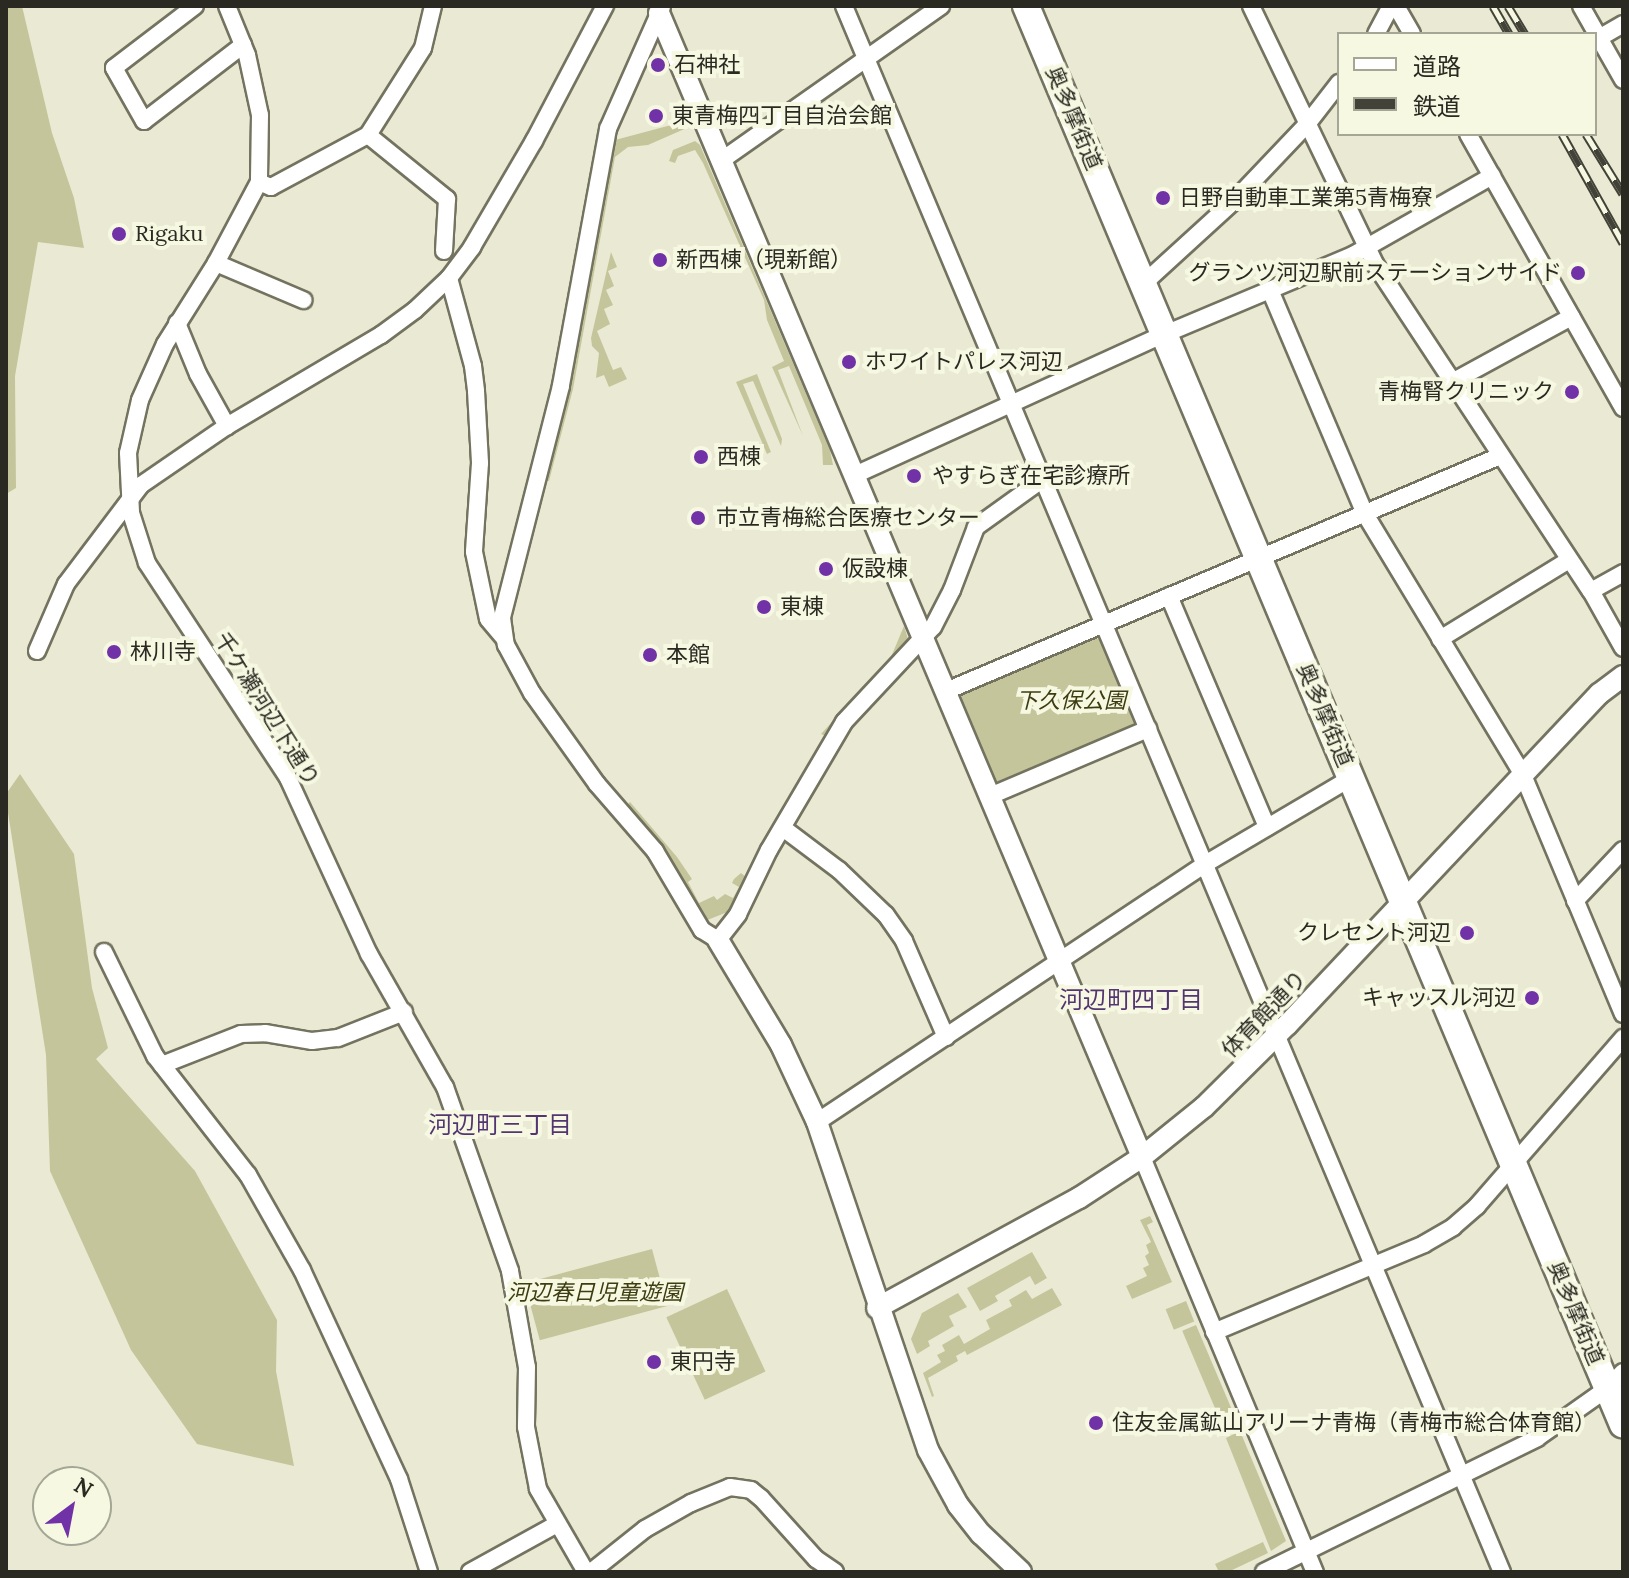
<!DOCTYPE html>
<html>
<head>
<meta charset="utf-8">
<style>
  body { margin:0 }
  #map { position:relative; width:1629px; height:1578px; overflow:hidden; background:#eaead4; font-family:Lora,"Noto Sans JP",serif }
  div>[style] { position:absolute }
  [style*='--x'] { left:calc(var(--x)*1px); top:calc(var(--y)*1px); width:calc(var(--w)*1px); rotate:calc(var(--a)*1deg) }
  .green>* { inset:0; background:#c5c59c; transform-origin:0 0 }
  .roads { filter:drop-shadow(2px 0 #737360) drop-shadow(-2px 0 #737360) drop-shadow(0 2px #737360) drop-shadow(0 -2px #737360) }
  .minor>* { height:16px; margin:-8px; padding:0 8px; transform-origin:8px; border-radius:8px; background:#fff }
  .tertiary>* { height:20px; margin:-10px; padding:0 10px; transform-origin:10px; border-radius:10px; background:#fff }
  .primary>* { height:26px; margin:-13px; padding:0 13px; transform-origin:13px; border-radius:13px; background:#fff }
  .rail>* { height:9px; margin-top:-4.5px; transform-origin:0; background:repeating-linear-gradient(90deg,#f7f8e2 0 18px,#424238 0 36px); box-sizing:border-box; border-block:2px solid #424238 }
  .dots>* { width:22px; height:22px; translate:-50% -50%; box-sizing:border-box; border:4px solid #f7f8e2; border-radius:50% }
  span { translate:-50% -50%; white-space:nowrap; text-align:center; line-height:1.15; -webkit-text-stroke:8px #f7f8e2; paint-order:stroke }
  .poi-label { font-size:22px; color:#2a2a22 }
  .left { translate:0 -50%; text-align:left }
  .right { translate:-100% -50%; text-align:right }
  .street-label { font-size:22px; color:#2a2a22 }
  .park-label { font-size:22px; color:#3d3d11; font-style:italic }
  .neighbourhood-label { font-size:24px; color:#533671 }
  .frame { position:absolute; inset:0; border:8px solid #2a2a22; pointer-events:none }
  .legend { position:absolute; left:1337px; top:32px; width:260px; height:104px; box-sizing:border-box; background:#f7f8e2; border:2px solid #a5a695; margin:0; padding:10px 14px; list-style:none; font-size:24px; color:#2a2a22 }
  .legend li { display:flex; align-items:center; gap:16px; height:40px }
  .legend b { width:40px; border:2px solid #a5a695 }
  .north { position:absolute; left:32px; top:1466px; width:80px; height:80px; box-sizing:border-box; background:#f7f8e2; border:2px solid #a5a695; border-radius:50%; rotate:32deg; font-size:22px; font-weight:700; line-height:32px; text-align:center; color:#2a2a22 }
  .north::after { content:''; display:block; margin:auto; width:28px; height:36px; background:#7132a8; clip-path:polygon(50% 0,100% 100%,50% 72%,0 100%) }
</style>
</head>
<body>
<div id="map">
  <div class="green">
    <div style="clip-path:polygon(6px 6px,22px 6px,52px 133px,74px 198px,84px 248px,38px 242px,15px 376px,16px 488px,6px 494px)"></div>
    <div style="clip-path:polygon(690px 120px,689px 127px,648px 145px,628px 147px,615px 157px,573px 389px,549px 481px,546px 480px,570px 390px,615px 140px)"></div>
    <div style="clip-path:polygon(695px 141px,700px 145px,830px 450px,833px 465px,823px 465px,822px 445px,789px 366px,778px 370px,803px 436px,772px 367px,784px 361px,767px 320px,764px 300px,703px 163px,695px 150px,678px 156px,675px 163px,669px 161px,673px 150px)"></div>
    <div style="clip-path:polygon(611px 252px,617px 267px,608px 271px,614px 286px,606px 290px,613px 305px,604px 309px,610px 324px,597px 331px,613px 370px,621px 367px,627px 379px,609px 387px,604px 375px,596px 378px,599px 353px,592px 346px,591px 338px)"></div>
    <div style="clip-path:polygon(757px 374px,782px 439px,781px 446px,753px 381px,743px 384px,771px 452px,767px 454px,736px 382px)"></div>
    <div style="clip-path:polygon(904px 626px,909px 642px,842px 711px,826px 736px,821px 734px,891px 657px)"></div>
    <div style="clip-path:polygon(1093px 637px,1101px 640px,1136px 721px,1133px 729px,1003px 784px,994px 781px,960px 699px,964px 692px)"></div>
    <div style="clip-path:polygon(20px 774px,74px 854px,92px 988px,108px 1048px,96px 1059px,195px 1171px,277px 1320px,276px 1371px,294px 1466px,197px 1444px,131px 1350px,50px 1171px,46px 1055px,6px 800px,6px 794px)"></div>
    <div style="clip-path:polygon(630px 802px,677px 857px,692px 879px,688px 882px,699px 903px,714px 896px,717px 900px,725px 894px,733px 898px,739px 887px,732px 883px,734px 879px,741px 873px,746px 877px,730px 911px,705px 921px,662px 845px,627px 805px)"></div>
    <div style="clip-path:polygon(1150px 1216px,1153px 1222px,1147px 1225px,1172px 1282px,1132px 1299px,1126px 1286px,1147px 1276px,1143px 1268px,1149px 1265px,1145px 1256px,1149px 1253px,1146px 1245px,1151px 1242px,1140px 1220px)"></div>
    <div style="left:652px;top:1249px;width:59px;height:132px;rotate:75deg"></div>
    <div style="clip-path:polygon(1032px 1252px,1047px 1278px,1035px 1285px,1030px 1276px,995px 1296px,998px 1301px,980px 1311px,967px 1288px)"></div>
    <div style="clip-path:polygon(1052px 1288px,1062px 1305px,967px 1355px,965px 1351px,956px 1356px,958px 1361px,928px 1378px,934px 1396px,932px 1397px,923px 1373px,941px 1362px,937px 1355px,945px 1351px,942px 1345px,959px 1335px,964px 1344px,990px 1329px,986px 1320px,1012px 1306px,1009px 1300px,1026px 1290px,1032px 1299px)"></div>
    <div style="left:727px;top:1289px;width:91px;height:67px;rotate:65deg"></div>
    <div style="clip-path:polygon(958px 1293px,967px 1307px,949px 1316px,954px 1326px,928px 1341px,930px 1346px,917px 1354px,911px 1339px,922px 1313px)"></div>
    <div style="left:1186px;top:1301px;width:22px;height:22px;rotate:68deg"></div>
    <div style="left:1196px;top:1325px;width:108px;height:15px;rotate:67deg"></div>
    <div style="clip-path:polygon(1240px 1431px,1286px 1541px,1271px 1551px,1226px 1438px)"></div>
    <div style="clip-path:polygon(1263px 1542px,1268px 1553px,1228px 1572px,1219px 1572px,1215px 1564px)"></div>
  </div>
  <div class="roads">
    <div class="minor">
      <div style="--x:195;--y:6;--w:102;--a:142.6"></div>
      <div style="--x:114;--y:68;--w:61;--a:60.5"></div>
      <div style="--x:144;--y:121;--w:125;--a:-37.5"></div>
      <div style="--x:227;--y:6;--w:53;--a:67.8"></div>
      <div style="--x:247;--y:55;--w:61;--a:77.8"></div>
      <div style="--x:260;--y:115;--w:67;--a:90.9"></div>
      <div style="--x:259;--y:182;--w:92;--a:118"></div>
      <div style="--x:216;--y:263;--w:96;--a:122.2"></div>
      <div style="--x:165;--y:344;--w:61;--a:114.1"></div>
      <div style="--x:140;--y:400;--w:54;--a:102.8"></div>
      <div style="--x:128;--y:453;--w:60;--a:87.1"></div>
      <div style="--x:131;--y:513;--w:52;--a:72.3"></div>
      <div style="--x:147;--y:563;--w:257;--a:56.7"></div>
      <div style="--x:288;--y:778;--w:194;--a:65.3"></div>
      <div style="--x:369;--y:954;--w:153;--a:60.3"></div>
      <div style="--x:445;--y:1087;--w:195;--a:70.5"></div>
      <div style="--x:510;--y:1271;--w:97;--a:80"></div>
      <div style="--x:527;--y:1367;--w:60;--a:91"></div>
      <div style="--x:526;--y:1427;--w:63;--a:79"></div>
      <div style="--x:538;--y:1489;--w:96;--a:60"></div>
      <div style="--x:844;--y:6;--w:1699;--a:67.21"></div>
      <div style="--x:1251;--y:6;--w:286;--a:64.3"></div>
      <div style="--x:1375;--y:264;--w:392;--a:56.6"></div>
      <div style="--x:1591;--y:591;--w:65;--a:60.7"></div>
      <div style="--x:1396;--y:6;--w:32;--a:60"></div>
      <div style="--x:1581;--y:6;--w:85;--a:60.4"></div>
      <div style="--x:662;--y:7;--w:133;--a:113.9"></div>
      <div style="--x:608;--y:129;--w:261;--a:100.4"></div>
      <div style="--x:561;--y:386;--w:239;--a:104.3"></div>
      <div style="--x:502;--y:618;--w:27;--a:82"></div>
      <div style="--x:506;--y:645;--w:55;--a:61.6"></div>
      <div style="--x:532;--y:693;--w:112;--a:54.5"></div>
      <div style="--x:597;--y:784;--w:89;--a:49.1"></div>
      <div style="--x:655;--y:851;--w:92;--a:59.3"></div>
      <div style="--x:702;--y:930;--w:19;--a:32"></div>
      <div style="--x:718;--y:940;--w:33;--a:-52"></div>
      <div style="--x:738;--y:914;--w:71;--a:-64.2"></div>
      <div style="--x:769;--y:850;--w:148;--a:-59.6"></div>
      <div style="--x:844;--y:722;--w:130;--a:-46.9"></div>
      <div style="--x:933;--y:627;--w:42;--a:-62.8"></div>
      <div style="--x:952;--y:590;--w:67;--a:-69.1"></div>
      <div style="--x:976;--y:527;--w:82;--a:-35.6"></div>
      <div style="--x:1376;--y:34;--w:32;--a:-62"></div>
      <div style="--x:1599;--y:38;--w:28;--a:-30"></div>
      <div style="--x:1468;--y:134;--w:315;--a:60.5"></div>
      <div style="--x:368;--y:135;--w:102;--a:39"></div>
      <div style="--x:447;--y:199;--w:52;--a:93.3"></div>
      <div style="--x:722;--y:160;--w:268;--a:-35.1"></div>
      <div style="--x:259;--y:182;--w:13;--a:23"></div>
      <div style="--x:271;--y:187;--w:110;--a:-28.2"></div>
      <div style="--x:368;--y:135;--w:103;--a:-57.7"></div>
      <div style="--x:423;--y:48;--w:43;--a:-76.6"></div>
      <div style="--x:216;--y:263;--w:95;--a:23"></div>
      <div style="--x:449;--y:278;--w:91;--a:74.7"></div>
      <div style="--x:473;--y:366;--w:25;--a:83"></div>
      <div style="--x:476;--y:391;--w:72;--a:86.8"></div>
      <div style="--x:480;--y:463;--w:89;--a:93.9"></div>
      <div style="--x:474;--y:552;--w:68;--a:78.2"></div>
      <div style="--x:488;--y:619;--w:25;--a:50"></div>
      <div style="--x:1143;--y:284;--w:123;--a:-42.4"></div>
      <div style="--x:1234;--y:201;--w:108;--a:-46.5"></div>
      <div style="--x:1308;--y:123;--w:51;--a:-52.2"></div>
      <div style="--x:1270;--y:290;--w:243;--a:67"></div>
      <div style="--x:1365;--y:514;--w:305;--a:58.8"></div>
      <div style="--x:1523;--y:775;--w:259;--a:67.3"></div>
      <div style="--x:177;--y:323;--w:55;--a:67.6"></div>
      <div style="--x:198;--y:374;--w:60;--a:60.9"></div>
      <div style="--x:1452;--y:382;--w:136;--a:-28.6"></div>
      <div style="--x:855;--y:475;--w:341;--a:-24.5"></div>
      <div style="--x:1165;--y:334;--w:204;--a:-22.8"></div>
      <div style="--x:1353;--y:255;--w:160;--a:-29.6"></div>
      <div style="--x:1591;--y:591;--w:37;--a:-29"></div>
      <div style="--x:1169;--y:596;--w:251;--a:67"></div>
      <div style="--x:1440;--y:639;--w:151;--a:-31.5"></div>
      <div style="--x:37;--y:651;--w:73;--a:-66.6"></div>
      <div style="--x:66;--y:584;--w:124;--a:-52.9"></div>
      <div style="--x:141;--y:485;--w:104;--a:-34.5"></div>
      <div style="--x:227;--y:426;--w:179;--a:-30.6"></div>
      <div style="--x:381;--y:335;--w:42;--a:-36.3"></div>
      <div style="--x:415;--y:310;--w:47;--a:-43.3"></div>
      <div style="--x:449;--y:278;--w:39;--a:-53"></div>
      <div style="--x:472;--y:247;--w:123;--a:-59.7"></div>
      <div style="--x:534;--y:141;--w:153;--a:-62.3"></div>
      <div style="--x:946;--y:691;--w:602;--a:-22.99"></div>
      <div style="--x:990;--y:796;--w:172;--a:-23"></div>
      <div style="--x:783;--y:828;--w:70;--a:36.9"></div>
      <div style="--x:839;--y:870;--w:65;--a:43.8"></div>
      <div style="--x:886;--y:915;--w:32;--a:55"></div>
      <div style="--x:904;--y:941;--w:105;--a:66.4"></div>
      <div style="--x:1575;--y:901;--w:70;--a:-46.7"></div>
      <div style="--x:104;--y:952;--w:116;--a:63.9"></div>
      <div style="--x:155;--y:1056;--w:151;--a:52"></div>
      <div style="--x:248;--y:1175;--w:109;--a:60.4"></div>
      <div style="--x:302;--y:1270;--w:230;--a:65.1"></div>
      <div style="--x:399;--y:1479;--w:98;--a:72.1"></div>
      <div style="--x:162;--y:1065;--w:85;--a:-21.4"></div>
      <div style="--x:241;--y:1034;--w:24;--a:-2"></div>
      <div style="--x:265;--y:1033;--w:48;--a:9.7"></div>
      <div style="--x:312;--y:1041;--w:26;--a:-7"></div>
      <div style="--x:338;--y:1038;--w:71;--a:-21.5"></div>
      <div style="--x:817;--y:1122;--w:466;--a:-33.6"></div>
      <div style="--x:1205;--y:864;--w:169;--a:-30.5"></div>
      <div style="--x:1142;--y:1157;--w:450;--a:67.4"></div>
      <div style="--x:1214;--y:1332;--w:228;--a:-22.7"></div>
      <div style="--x:1424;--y:1244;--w:34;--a:-30"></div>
      <div style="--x:1453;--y:1227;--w:32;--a:-41"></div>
      <div style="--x:1477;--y:1206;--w:223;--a:-49"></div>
      <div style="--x:470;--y:1572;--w:99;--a:-28.9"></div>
      <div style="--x:591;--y:1572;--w:69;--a:-38.5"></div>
      <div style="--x:645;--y:1529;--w:53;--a:-29.5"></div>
      <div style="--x:691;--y:1503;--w:42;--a:-22.3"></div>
      <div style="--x:730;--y:1487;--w:21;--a:8"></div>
      <div style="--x:751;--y:1490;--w:13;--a:39"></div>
      <div style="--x:761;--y:1498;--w:82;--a:48"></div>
      <div style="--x:816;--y:1559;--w:23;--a:34"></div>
      <div style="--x:1264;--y:1572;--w:304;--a:-26.1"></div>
      <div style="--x:1537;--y:1438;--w:87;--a:-35.2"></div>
      <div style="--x:1608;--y:1388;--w:22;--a:-47"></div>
    </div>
    <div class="tertiary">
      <div style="--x:659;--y:13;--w:1242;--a:67.11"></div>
      <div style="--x:718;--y:940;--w:122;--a:59"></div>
      <div style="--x:781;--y:1045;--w:85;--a:64.9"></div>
      <div style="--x:817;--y:1122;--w:346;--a:71.3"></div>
      <div style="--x:928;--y:1450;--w:63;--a:61.4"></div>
      <div style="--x:958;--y:1505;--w:37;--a:52"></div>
      <div style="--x:981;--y:1534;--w:55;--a:43.5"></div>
      <div style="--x:877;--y:1308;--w:230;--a:-28.6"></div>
      <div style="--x:1079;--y:1198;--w:75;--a:-33.1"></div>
      <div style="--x:1142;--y:1157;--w:80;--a:-38.9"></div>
      <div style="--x:1204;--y:1107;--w:117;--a:-44.7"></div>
      <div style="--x:1287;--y:1025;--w:455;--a:-46.7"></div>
      <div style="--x:1599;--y:694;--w:30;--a:-37"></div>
    </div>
    <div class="primary">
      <div style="--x:1026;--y:6;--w:1539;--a:67.18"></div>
    </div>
  </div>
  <div class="rail">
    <div style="--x:1493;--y:6;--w:32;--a:60"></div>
    <div style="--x:1508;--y:6;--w:33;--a:59"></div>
    <div style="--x:1562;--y:134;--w:125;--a:60.8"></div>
    <div style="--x:1586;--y:134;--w:70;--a:58.3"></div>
  </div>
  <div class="dots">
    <div style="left:658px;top:65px;background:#7132a8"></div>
    <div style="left:656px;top:116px;background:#7132a8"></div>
    <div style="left:1163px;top:198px;background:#7132a8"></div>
    <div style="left:119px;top:234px;background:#7132a8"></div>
    <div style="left:660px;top:260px;background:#7132a8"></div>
    <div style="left:1578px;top:273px;background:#7132a8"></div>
    <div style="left:849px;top:362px;background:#7132a8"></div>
    <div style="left:1572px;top:392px;background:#7132a8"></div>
    <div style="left:701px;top:457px;background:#7132a8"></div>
    <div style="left:914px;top:476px;background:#7132a8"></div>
    <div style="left:698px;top:518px;background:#7132a8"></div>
    <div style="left:826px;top:569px;background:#7132a8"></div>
    <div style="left:764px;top:607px;background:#7132a8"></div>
    <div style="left:114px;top:652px;background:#7132a8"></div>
    <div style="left:650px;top:655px;background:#7132a8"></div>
    <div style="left:1467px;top:933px;background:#7132a8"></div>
    <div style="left:1532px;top:998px;background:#7132a8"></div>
    <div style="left:654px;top:1362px;background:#7132a8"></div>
    <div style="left:1096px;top:1423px;background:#7132a8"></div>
  </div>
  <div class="poi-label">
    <span class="left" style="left:674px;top:65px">石神社</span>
    <span class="left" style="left:672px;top:116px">東青梅四丁目自治会館</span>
    <span class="left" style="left:1179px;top:198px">日野自動車工業第5青梅寮</span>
    <span class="left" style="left:135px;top:234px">Rigaku</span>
    <span class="left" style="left:676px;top:260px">新西棟（現新館）</span>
    <span class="right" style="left:1562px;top:273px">グランツ河辺駅前ステーションサイド</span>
    <span class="left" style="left:865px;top:362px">ホワイトパレス河辺</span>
    <span class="right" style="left:1554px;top:392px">青梅腎クリニック</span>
    <span class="left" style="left:717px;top:457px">西棟</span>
    <span class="left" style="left:932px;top:476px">やすらぎ在宅診療所</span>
    <span class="left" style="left:716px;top:518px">市立青梅総合医療センター</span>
    <span class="left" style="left:842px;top:569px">仮設棟</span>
    <span class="left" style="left:780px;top:607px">東棟</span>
    <span class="left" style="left:130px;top:652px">林川寺</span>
    <span class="left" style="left:666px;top:655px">本館</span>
    <span class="right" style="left:1451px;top:933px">クレセント河辺</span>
    <span class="right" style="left:1516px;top:998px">キャッスル河辺</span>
    <span class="left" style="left:670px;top:1362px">東円寺</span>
    <span class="left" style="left:1112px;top:1423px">住友金属鉱山アリーナ青梅（青梅市総合体育館）</span>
  </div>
  <div class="street-label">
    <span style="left:1074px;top:118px;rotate:67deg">奥多摩街道</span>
    <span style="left:267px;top:709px;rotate:58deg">千ケ瀬河辺下通り</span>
    <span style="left:1325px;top:715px;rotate:67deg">奥多摩街道</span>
    <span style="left:1264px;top:1014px;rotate:-46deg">体育館通り</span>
    <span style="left:1576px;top:1313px;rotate:67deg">奥多摩街道</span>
  </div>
  <div class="park-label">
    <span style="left:1071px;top:701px">下久保公園</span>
    <span style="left:595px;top:1293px">河辺春日児童遊園</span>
  </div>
  <div class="neighbourhood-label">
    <span style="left:1131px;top:1000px">河辺町四丁目</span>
    <span style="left:500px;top:1125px">河辺町三丁目</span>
  </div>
  <div class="frame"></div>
  <ul class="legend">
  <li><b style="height:10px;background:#fff"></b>道路</li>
  <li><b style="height:10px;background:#424238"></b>鉄道</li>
  </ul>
  <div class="north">N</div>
</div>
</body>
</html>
